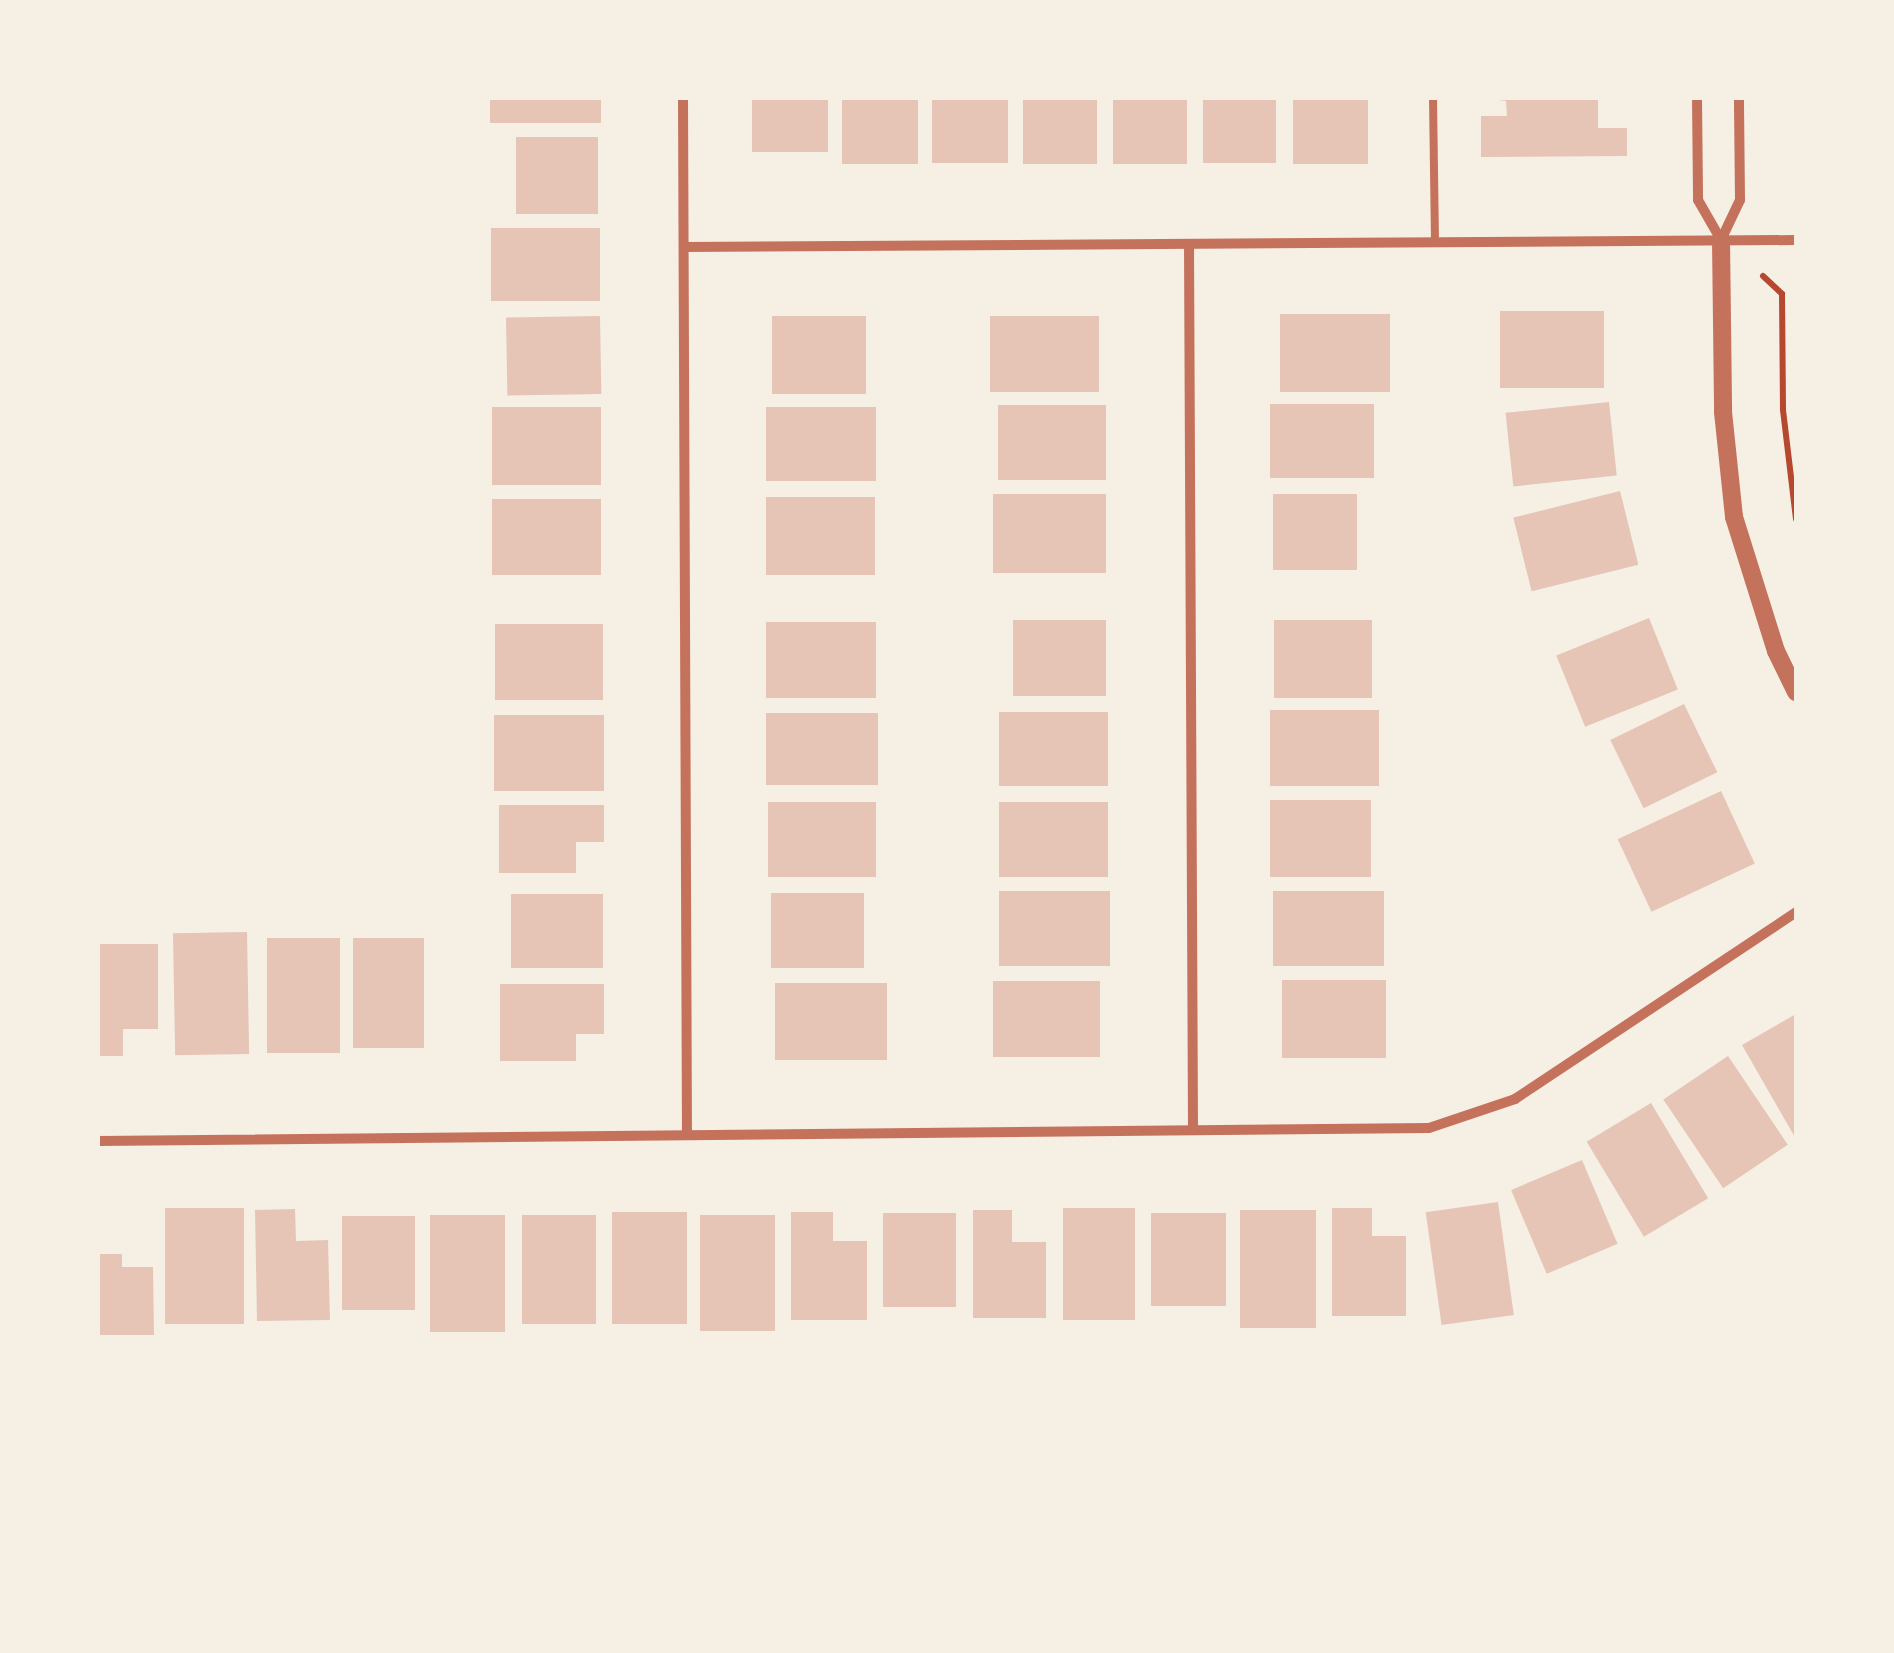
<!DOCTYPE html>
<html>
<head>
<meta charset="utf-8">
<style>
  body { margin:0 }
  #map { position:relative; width:1894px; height:1653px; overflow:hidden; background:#f6efe4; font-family:Cabin,sans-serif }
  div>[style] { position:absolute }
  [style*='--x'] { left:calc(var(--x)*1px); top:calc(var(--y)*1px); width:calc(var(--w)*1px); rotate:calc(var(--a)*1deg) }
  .building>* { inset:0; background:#e6c5b7; transform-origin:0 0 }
  .path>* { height:6px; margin:-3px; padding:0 3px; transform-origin:3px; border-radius:3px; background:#b5482f }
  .service>* { height:8px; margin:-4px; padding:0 4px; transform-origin:4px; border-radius:4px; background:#c5725c }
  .minor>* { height:10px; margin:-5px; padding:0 5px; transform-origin:5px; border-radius:5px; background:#c5725c }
  .tertiary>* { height:18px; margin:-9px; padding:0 9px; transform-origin:9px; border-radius:9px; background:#c5725c }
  span { translate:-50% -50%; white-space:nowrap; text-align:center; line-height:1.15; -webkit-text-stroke:9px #f6efe4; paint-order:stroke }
  .frame { position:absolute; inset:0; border:100px solid #f6efe4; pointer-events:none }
</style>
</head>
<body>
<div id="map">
  <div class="building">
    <div style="left:490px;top:98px;width:111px;height:25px"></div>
    <div style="left:752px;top:98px;width:76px;height:54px"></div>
    <div style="left:842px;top:98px;width:76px;height:66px"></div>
    <div style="left:932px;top:98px;width:76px;height:65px"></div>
    <div style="left:1023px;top:98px;width:74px;height:66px"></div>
    <div style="left:1113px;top:98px;width:74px;height:66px"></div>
    <div style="left:1203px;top:98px;width:73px;height:65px"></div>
    <div style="left:1293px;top:98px;width:75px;height:66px"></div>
    <div style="clip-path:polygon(1481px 98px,1598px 98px,1598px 128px,1627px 128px,1627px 156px,1481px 157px,1481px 116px,1507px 116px,1506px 101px)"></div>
    <div style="left:516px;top:137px;width:82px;height:77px"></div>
    <div style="left:491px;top:228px;width:109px;height:73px"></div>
    <div style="left:1500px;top:311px;width:104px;height:77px"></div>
    <div style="left:1280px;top:314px;width:110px;height:78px"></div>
    <div style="left:600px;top:316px;width:78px;height:94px;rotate:89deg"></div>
    <div style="left:772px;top:316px;width:94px;height:78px"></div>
    <div style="left:990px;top:316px;width:109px;height:76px"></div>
    <div style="left:1609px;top:402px;width:74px;height:104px;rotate:84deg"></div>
    <div style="left:1270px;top:404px;width:104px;height:74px"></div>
    <div style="left:998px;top:405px;width:108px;height:75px"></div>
    <div style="left:492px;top:407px;width:109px;height:78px"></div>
    <div style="left:766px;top:407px;width:110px;height:74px"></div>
    <div style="left:1620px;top:491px;width:76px;height:110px;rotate:76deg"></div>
    <div style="left:993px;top:494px;width:113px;height:79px"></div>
    <div style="left:1273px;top:494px;width:84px;height:76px"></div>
    <div style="left:766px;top:497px;width:109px;height:78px"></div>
    <div style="left:492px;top:499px;width:109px;height:76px"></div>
    <div style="left:1649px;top:618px;width:77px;height:100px;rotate:68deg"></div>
    <div style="left:1013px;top:620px;width:93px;height:76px"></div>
    <div style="left:1274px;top:620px;width:98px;height:78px"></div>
    <div style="left:766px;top:622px;width:110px;height:76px"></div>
    <div style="left:495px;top:624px;width:108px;height:76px"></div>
    <div style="left:1684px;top:704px;width:76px;height:82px;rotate:64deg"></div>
    <div style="left:1270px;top:710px;width:109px;height:76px"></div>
    <div style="left:999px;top:712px;width:109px;height:74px"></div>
    <div style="left:766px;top:713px;width:112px;height:72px"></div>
    <div style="left:494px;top:715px;width:110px;height:76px"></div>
    <div style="left:1721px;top:791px;width:80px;height:114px;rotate:65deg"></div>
    <div style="left:1270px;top:800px;width:101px;height:77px"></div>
    <div style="left:768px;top:802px;width:108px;height:75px"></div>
    <div style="left:999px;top:802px;width:109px;height:75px"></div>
    <div style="clip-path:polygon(499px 805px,604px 805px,604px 842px,576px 842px,576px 873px,499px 873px)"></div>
    <div style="left:999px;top:891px;width:111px;height:75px"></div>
    <div style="left:1273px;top:891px;width:111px;height:75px"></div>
    <div style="left:771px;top:893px;width:93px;height:75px"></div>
    <div style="left:511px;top:894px;width:92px;height:74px"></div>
    <div style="left:247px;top:932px;width:122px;height:74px;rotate:89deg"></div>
    <div style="left:340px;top:938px;width:115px;height:73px;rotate:90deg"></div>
    <div style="left:353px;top:938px;width:71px;height:110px"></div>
    <div style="clip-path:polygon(98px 944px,158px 944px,158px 1029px,123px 1029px,123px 1056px,98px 1056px)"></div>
    <div style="left:1282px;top:980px;width:104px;height:78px"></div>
    <div style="left:993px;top:981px;width:107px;height:76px"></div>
    <div style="left:775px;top:983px;width:112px;height:77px"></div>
    <div style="clip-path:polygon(500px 984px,604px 984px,604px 1034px,576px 1034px,576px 1061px,500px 1061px)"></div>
    <div style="clip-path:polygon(1796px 1014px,1796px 1139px,1742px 1045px)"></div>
    <div style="left:1728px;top:1056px;width:107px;height:78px;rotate:56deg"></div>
    <div style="left:1651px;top:1103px;width:111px;height:75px;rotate:59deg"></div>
    <div style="left:1582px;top:1160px;width:91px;height:77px;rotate:67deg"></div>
    <div style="left:1498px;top:1202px;width:114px;height:73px;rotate:82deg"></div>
    <div style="left:165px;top:1208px;width:79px;height:116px"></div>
    <div style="left:1063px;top:1208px;width:72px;height:112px"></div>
    <div style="clip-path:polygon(1332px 1208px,1372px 1208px,1372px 1236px,1406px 1236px,1406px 1316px,1332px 1316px)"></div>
    <div style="clip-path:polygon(295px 1209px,296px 1241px,328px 1240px,330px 1320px,257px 1321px,255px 1210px)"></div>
    <div style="clip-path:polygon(973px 1210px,1012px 1210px,1012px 1242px,1046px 1242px,1046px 1318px,973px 1318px)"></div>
    <div style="left:1240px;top:1210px;width:76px;height:118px"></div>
    <div style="left:612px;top:1212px;width:75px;height:112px"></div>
    <div style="clip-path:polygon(791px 1212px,833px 1212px,833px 1241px,867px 1241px,867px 1320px,791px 1320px)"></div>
    <div style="left:883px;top:1213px;width:73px;height:94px"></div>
    <div style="left:1151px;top:1213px;width:75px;height:93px"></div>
    <div style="left:430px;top:1215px;width:75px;height:117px"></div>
    <div style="left:522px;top:1215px;width:74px;height:109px"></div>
    <div style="left:700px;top:1215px;width:75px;height:116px"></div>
    <div style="left:342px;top:1216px;width:73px;height:94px"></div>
    <div style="clip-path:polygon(98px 1254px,122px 1254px,122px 1267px,153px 1267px,154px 1335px,98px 1335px)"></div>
  </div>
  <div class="path">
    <div style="--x:1763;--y:276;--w:26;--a:43"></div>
    <div style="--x:1782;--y:294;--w:116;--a:89.5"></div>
    <div style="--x:1783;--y:410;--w:110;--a:83.2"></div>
  </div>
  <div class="service">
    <div style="--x:1433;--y:98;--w:145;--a:89.2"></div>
  </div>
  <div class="minor">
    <div style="--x:683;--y:98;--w:1033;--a:89.78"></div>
    <div style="--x:1697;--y:98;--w:102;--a:89.4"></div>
    <div style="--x:1698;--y:200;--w:46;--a:60.1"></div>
    <div style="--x:1721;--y:240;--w:44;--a:-64.6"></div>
    <div style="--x:1740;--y:200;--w:102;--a:-90.6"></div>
    <div style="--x:1189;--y:245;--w:883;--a:89.74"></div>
    <div style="--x:684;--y:247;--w:1112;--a:-0.36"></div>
    <div style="--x:98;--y:1141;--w:1331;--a:-0.56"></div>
    <div style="--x:1429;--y:1128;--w:91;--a:-18.6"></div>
    <div style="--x:1515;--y:1099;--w:338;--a:-33.6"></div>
  </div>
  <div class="tertiary">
    <div style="--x:1721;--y:240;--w:172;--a:89.3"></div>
    <div style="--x:1723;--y:412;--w:106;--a:84"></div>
    <div style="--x:1734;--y:517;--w:140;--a:72.6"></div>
    <div style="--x:1776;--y:651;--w:46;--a:64"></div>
  </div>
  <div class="frame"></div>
</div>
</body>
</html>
